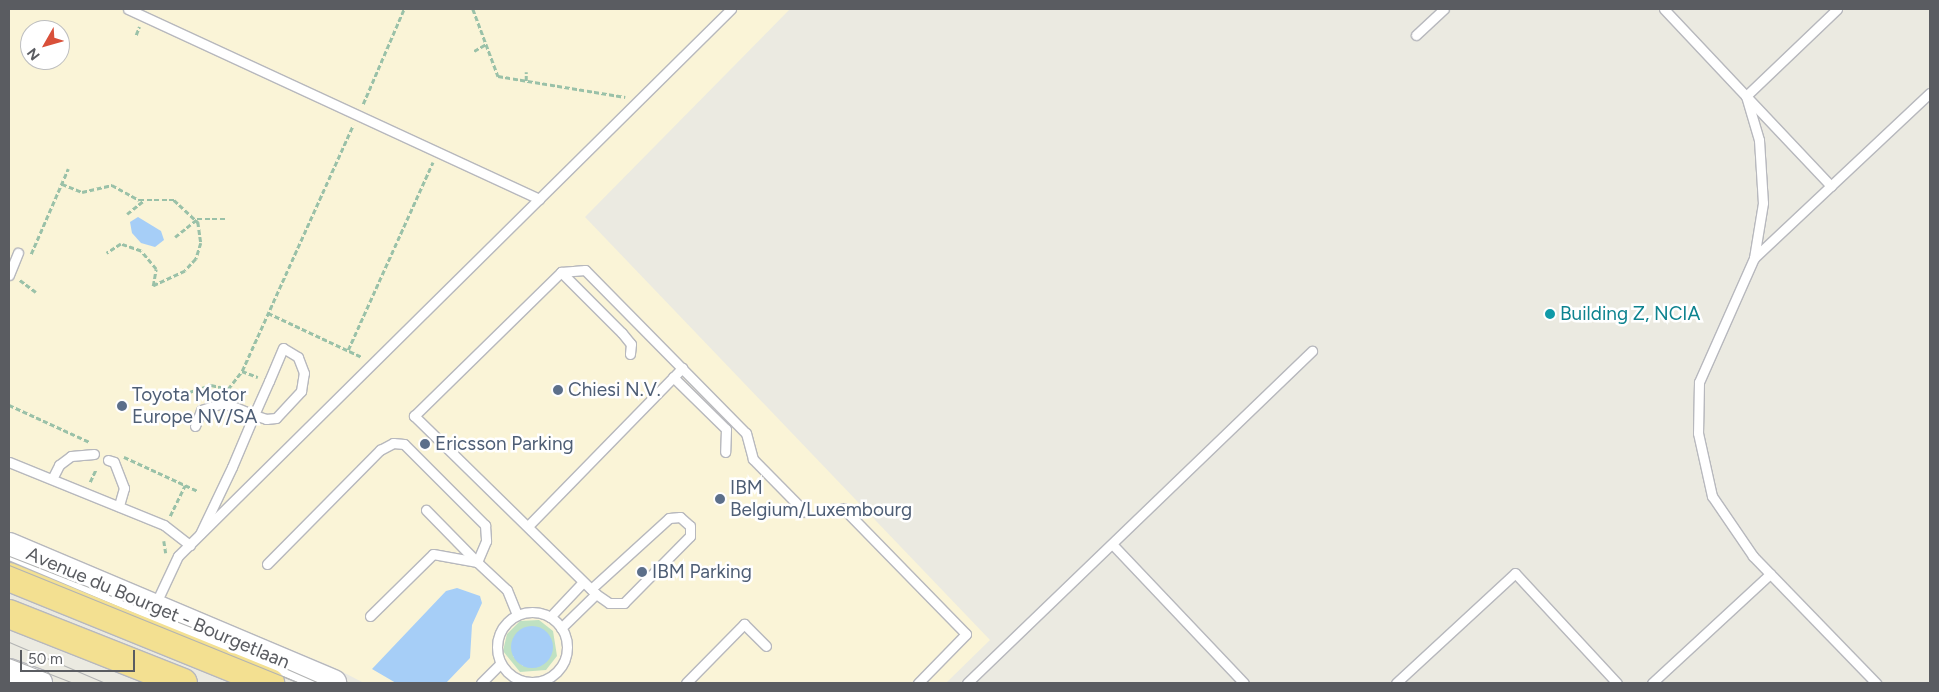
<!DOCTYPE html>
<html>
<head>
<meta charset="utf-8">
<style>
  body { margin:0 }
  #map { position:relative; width:1939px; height:692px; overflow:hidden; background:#ebeae1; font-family:Figtree,sans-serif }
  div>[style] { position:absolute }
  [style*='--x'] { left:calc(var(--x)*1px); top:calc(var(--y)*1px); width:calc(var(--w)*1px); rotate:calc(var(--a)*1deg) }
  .commercial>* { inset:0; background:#faf4d7 }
  .green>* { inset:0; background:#bfe1c2 }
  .water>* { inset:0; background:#a6cef7 }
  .round { border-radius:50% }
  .path>* { height:2.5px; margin-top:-1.25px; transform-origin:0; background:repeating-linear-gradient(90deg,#9ac1a8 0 5px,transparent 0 7.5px) }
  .roads { filter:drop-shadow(1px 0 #b7b8bd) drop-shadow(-1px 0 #b7b8bd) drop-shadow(0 1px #b7b8bd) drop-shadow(0 -1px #b7b8bd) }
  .lane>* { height:9px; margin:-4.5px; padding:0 4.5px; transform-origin:4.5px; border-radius:4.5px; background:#fff }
  .lane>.ring { margin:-4.5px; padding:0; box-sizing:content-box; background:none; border:9px solid #fff; border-radius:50% }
  .secondary>* { height:26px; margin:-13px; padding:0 13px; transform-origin:13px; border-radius:13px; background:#fff }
  .highway>* { height:28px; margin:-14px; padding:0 14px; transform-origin:14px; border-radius:14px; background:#f3e091 }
  .tram>* { height:1px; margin:-0.5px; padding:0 0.5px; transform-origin:0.5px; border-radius:0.5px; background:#b2b3b3 }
  .dots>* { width:14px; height:14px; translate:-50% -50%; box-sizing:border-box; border:2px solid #fff; border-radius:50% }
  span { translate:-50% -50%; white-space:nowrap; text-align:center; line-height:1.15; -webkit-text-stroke:5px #fff; paint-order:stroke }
  .culture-label { font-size:19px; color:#0d838f }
  .left { translate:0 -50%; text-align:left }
  .service-label { font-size:19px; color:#4e5e75 }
  .street-label { font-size:19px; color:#5a5c61 }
  .frame { position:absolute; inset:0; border:10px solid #5a5c61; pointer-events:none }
  .north { position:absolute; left:20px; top:20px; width:50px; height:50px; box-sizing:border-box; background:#fff; border:1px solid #bdbec0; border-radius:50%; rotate:232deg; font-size:14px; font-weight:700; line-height:20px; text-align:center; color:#5a5c61 }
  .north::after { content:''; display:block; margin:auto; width:18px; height:22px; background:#d9503a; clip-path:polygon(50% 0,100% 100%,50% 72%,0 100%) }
  .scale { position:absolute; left:20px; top:650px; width:115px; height:22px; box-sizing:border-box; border:2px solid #5a5c61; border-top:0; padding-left:6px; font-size:15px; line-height:18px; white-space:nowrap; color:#5a5c61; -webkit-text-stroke:4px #fff; paint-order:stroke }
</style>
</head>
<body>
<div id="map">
  <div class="commercial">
    <div style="clip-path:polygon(evenodd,9px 9px,790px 9px,585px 217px,990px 640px,946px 683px,364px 683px,331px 666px,9px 534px,9px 9px,30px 30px,60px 30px,60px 60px,30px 60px,30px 30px)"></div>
  </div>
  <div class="green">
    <div style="clip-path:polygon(evenodd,539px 620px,553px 631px,557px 656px,546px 670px,520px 672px,503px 651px,507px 634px,520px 621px,539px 620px,551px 655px,542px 665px,523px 666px,513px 656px,551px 655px)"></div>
  </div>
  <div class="water">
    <div style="clip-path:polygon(138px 217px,161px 231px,164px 240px,155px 247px,141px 243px,132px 233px,130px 222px)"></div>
    <div style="clip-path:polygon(457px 588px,480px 596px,482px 603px,472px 625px,470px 658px,446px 683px,396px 683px,372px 669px,446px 591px)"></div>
    <div class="round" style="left:511px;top:626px;width:42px;height:42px"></div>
  </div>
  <div class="path">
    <div style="--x:473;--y:9;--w:72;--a:69.5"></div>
    <div style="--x:498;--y:76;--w:129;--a:9.4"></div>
    <div style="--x:136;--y:35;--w:9;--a:-69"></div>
    <div style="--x:474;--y:51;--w:14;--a:-30"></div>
    <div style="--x:526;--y:81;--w:9;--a:-90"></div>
    <div style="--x:363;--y:104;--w:103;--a:-66.7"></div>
    <div style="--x:62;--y:184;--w:22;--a:22"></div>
    <div style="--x:82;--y:192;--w:31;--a:-13"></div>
    <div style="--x:112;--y:185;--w:31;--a:29"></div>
    <div style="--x:139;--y:200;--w:35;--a:0"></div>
    <div style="--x:174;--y:200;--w:33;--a:43"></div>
    <div style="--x:198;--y:222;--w:21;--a:82"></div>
    <div style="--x:201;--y:243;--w:17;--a:107"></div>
    <div style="--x:196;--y:259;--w:16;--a:133"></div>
    <div style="--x:185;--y:271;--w:35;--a:155"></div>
    <div style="--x:153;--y:286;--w:17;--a:-80"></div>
    <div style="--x:156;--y:269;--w:23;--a:-130"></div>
    <div style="--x:141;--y:251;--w:21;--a:-161"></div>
    <div style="--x:121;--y:244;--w:17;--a:147"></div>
    <div style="--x:127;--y:214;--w:21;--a:-39"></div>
    <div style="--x:175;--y:237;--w:28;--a:-39"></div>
    <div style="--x:197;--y:219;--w:29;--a:0"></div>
    <div style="--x:31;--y:254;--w:93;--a:-66.5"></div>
    <div style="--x:20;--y:280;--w:20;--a:37"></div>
    <div style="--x:268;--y:313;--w:104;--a:25.1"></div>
    <div style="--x:348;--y:350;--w:206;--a:-65.7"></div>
    <div style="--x:242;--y:371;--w:17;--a:21"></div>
    <div style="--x:174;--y:397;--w:39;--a:-18"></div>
    <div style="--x:211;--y:385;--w:17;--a:13"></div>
    <div style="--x:228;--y:389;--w:23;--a:-52"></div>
    <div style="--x:242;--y:371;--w:270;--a:-65.7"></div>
    <div style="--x:9;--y:405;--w:89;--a:24.6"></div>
    <div style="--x:124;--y:457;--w:81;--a:24.7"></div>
    <div style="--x:90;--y:482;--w:14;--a:-65"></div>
    <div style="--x:170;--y:516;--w:34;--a:-64"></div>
    <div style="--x:164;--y:541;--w:12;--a:81"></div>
  </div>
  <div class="roads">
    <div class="lane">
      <div style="--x:128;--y:9;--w:453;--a:24.8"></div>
      <div style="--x:1664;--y:9;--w:120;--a:46.7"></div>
      <div style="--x:1746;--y:96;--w:46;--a:73.5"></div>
      <div style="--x:1759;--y:140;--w:63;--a:86.4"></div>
      <div style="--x:1763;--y:203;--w:56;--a:99.3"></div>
      <div style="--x:1754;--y:258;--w:136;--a:113.9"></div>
      <div style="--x:1699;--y:382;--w:51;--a:91.1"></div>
      <div style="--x:1698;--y:433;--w:65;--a:77.5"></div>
      <div style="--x:1712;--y:496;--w:73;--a:55.7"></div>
      <div style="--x:1753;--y:556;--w:177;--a:45.9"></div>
      <div style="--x:1416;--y:35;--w:38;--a:-43"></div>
      <div style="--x:1831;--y:186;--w:124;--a:-133.4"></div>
      <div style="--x:1746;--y:96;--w:126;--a:-43.7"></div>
      <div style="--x:1754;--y:258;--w:241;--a:-43.2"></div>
      <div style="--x:561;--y:272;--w:86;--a:45"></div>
      <div style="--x:622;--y:333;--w:14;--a:51"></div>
      <div style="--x:631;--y:344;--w:10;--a:96"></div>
      <div style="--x:9;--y:275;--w:24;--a:-68"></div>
      <div style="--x:673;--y:377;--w:74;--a:44.5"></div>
      <div style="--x:726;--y:429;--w:23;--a:92"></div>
      <div style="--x:195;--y:426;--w:17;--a:-69"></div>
      <div style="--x:201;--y:410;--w:22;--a:-18"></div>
      <div style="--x:222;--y:403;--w:10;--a:17"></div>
      <div style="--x:232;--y:406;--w:24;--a:22"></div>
      <div style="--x:254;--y:415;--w:13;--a:18"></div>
      <div style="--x:266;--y:419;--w:10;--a:-6"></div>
      <div style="--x:276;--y:418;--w:37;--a:-47"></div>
      <div style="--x:301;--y:391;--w:18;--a:-81"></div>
      <div style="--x:304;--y:373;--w:17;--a:-111"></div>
      <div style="--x:298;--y:357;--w:17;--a:-149"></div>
      <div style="--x:283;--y:348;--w:36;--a:113"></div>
      <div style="--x:269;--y:381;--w:37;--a:114"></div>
      <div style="--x:254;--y:415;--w:56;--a:112.9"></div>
      <div style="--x:232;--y:467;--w:74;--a:115.5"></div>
      <div style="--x:108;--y:460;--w:6;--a:18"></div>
      <div style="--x:114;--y:462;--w:28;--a:69"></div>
      <div style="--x:124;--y:488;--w:19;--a:106"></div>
      <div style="--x:9;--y:462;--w:167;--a:22.1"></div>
      <div style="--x:164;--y:525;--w:33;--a:38"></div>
      <div style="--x:52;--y:479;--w:16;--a:-63"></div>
      <div style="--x:59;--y:465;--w:15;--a:-37"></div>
      <div style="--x:71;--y:456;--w:23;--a:-5"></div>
      <div style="--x:843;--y:508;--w:176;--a:45.7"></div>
      <div style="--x:966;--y:634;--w:69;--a:134.4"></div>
      <div style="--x:528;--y:526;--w:221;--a:-45.7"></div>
      <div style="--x:1113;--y:545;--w:190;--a:46.5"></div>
      <div style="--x:267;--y:564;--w:161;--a:-45.3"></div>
      <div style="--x:380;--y:450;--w:15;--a:-28"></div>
      <div style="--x:393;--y:443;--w:11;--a:5"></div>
      <div style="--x:404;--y:444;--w:115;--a:45"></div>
      <div style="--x:485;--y:525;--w:16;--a:86"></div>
      <div style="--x:486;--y:541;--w:23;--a:113"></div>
      <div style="--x:477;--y:562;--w:73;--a:-134.4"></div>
      <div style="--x:591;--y:589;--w:105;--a:-42.3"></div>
      <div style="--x:669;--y:518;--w:11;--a:-5"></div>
      <div style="--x:680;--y:517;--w:13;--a:42"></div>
      <div style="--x:690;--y:526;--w:10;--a:90"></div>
      <div style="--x:690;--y:536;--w:94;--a:134.6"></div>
      <div style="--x:624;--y:603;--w:15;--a:180"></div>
      <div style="--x:609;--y:603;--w:16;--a:-145"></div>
      <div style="--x:596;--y:594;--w:255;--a:-135.6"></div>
      <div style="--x:414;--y:416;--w:206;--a:-44.4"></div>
      <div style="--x:561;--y:272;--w:24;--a:-5"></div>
      <div style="--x:585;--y:270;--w:229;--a:45.4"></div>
      <div style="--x:746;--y:433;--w:27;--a:75"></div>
      <div style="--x:753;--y:459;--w:74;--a:45.5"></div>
      <div style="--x:155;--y:605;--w:54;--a:-64.9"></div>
      <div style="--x:178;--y:556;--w:778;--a:-44.69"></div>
      <div class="ring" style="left:497px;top:612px;width:61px;height:61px"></div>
      <div style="--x:370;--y:616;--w:88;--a:-44.5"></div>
      <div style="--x:433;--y:554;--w:45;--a:10.3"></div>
      <div style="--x:477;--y:562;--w:41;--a:43"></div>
      <div style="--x:507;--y:590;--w:27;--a:68"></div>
      <div style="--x:550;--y:617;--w:48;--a:-46.7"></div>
      <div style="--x:561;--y:628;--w:49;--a:-44.2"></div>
      <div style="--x:481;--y:683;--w:27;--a:-45"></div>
      <div style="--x:686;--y:683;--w:83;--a:-45.5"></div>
      <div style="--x:744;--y:624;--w:31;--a:45"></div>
      <div style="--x:967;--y:683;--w:479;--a:-43.9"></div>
      <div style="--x:1396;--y:683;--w:162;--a:-42.7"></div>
      <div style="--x:1515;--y:573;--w:150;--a:47.2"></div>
      <div style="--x:1652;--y:683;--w:161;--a:-42.7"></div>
    </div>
    <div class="secondary">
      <div style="--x:9;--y:546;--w:352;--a:22.9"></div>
      <div style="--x:9;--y:672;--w:32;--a:20"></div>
    </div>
    <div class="highway">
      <div style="--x:9;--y:577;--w:282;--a:22.1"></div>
      <div style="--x:9;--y:614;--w:187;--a:21.6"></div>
    </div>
  </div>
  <div class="tram">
    <div style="--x:9;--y:556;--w:206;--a:21.3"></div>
    <div style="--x:201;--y:631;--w:129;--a:23.8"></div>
    <div style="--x:9;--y:565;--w:313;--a:22.1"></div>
    <div style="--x:9;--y:642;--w:104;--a:23.1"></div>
    <div style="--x:9;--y:658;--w:69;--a:21.3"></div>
  </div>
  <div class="dots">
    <div style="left:1550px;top:314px;background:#0f9aa8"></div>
    <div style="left:558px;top:390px;background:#5c6f8a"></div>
    <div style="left:122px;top:406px;background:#5c6f8a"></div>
    <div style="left:425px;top:444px;background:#5c6f8a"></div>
    <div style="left:720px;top:499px;background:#5c6f8a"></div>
    <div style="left:642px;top:572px;background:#5c6f8a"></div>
  </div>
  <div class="culture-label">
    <span class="left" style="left:1560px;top:314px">Building Z, NCIA</span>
  </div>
  <div class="service-label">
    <span class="left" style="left:568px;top:390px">Chiesi N.V.</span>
    <span class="left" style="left:132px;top:406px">Toyota Motor<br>Europe NV/SA</span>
    <span class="left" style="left:435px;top:444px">Ericsson Parking</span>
    <span class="left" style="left:730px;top:499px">IBM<br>Belgium/Luxembourg</span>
    <span class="left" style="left:652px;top:572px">IBM Parking</span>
  </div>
  <div class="street-label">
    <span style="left:158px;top:608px;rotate:23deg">Avenue du Bourget - Bourgetlaan</span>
  </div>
  <div class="frame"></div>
  <div class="north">N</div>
  <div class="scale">50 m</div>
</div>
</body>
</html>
